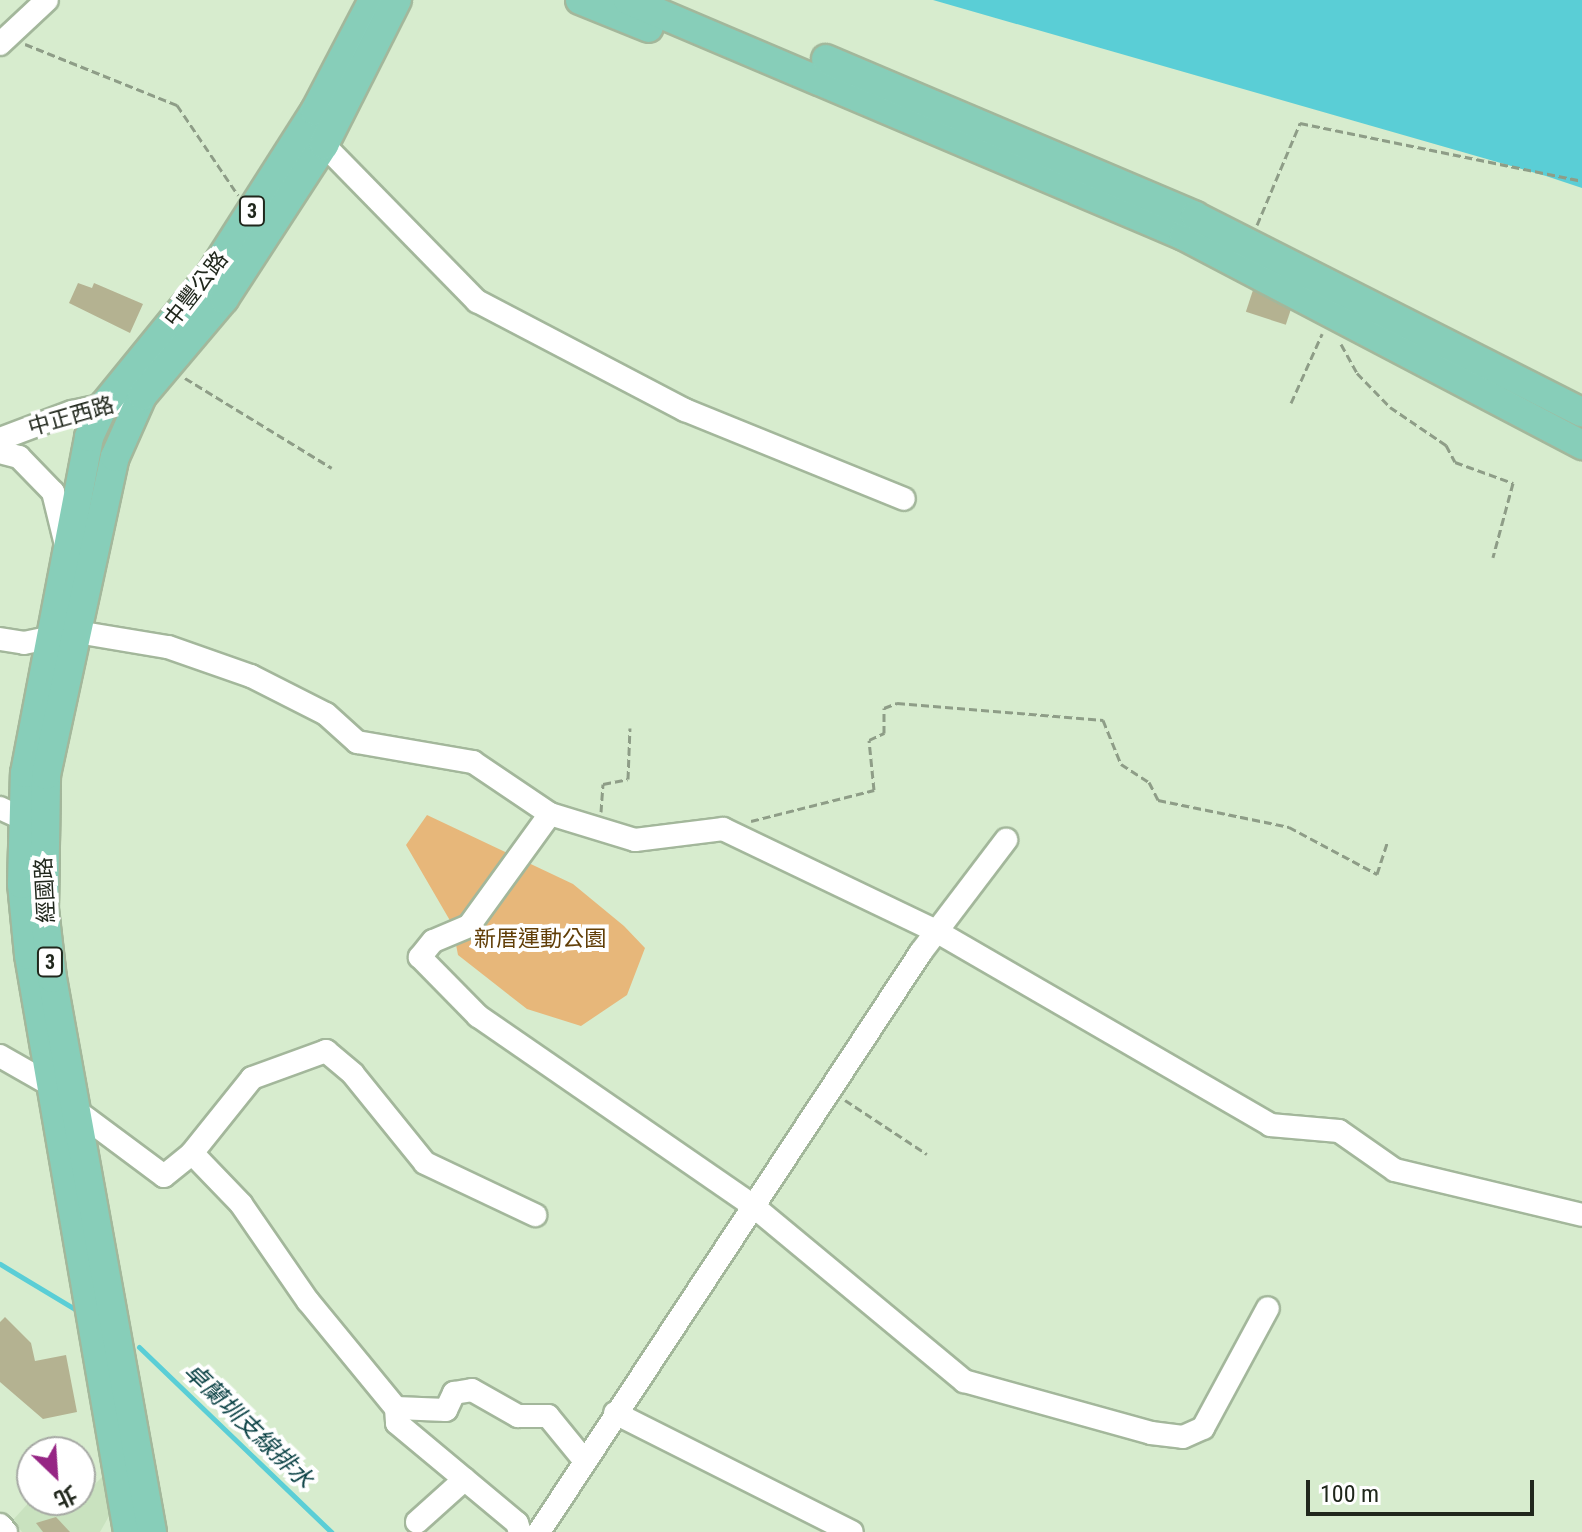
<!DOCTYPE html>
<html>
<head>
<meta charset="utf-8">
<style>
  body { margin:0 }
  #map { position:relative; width:1582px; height:1532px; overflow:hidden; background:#d7ecce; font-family:"Roboto Condensed","Noto Sans TC",sans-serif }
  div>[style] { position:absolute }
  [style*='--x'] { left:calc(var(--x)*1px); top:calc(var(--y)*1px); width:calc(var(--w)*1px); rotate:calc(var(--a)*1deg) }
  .built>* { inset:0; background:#c9e2bf }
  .green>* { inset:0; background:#e7b77a }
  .water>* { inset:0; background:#5aced6 }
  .stream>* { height:5px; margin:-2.5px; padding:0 2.5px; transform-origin:2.5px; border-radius:2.5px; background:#5aced6 }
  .building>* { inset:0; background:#b4b291; transform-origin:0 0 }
  .path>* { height:3px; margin-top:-1.5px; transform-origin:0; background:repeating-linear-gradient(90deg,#8e9d87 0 8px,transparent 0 12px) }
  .roads { filter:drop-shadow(2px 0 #a3b79b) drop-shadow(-2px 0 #a3b79b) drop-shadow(0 2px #a3b79b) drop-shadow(0 -2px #a3b79b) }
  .minor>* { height:22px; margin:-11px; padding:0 11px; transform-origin:11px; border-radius:11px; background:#fff }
  .major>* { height:28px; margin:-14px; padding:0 14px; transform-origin:14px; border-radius:14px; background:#87ceb9 }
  span { translate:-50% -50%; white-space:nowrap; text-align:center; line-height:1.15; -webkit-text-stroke:8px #fff; paint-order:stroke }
  .shield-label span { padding:2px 6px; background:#fff; border:2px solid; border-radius:6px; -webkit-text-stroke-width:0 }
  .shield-label { font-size:20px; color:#20271c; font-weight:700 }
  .street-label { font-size:22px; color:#20271c }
  .park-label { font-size:22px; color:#613e07 }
  .water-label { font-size:24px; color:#0b4245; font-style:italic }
  .north { position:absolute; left:16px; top:1436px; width:80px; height:80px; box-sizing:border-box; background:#fff; border:2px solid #a6a9a4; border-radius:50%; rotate:155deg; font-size:22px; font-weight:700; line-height:32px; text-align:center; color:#20271c }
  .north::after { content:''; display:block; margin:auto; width:28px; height:36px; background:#962584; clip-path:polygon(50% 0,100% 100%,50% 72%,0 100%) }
  .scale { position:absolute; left:1306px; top:1480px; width:228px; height:36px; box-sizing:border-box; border:4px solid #20271c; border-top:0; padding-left:10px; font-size:24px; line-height:28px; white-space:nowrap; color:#20271c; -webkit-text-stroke:6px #fff; paint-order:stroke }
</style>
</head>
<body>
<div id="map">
  <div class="built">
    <div style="clip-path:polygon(102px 1477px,113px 1509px,100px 1532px,22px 1532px,13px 1520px,32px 1499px,80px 1500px,80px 1484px,90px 1489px)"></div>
  </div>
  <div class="green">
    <div style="clip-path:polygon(427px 815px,573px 884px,624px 926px,645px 948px,627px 995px,581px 1026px,527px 1009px,458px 955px,452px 924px,406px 845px)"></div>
  </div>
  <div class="water">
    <div style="clip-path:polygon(933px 0,1582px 0,1582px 188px,1546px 176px)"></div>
  </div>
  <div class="stream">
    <div style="--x:0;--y:1264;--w:87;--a:31"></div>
    <div style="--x:139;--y:1347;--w:267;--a:43.9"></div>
  </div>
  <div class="building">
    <div style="clip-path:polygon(78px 283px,92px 288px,94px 283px,143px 304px,130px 333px,69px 303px)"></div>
    <div style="left:1253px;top:290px;width:42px;height:23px;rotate:18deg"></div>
    <div style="clip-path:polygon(5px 1317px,31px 1343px,35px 1361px,66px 1355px,77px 1412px,43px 1419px,0 1382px,0 1322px)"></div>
    <div style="clip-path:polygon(56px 1517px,70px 1532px,43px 1532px,36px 1523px)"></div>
  </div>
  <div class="path">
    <div style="--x:25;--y:44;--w:164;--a:21.9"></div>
    <div style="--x:177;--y:105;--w:109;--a:55.9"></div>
    <div style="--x:1257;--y:225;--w:111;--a:-67.1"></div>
    <div style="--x:1300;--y:123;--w:288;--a:11.6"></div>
    <div style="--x:1341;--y:344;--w:33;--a:61"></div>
    <div style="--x:1357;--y:373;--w:47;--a:45.9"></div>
    <div style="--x:1390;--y:407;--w:68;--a:34.2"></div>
    <div style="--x:1446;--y:445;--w:19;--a:62"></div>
    <div style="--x:1455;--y:462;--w:62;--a:19.9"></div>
    <div style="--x:1513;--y:483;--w:77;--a:105.1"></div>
    <div style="--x:185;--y:378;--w:172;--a:31.5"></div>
    <div style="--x:1291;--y:403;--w:76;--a:-65.8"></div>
    <div style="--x:601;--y:812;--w:28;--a:-86"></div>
    <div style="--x:603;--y:784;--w:25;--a:-11"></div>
    <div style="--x:628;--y:779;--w:51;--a:-87.8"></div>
    <div style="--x:751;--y:821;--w:127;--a:-14.1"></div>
    <div style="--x:874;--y:790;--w:50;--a:-95.7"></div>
    <div style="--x:869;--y:740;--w:17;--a:-25"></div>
    <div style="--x:884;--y:733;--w:25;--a:-90"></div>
    <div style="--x:884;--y:708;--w:14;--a:-21"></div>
    <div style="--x:897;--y:703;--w:207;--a:4.7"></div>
    <div style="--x:1103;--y:720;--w:48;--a:67.8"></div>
    <div style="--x:1121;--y:764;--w:33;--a:33"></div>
    <div style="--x:1149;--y:782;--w:20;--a:63"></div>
    <div style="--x:1158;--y:800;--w:134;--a:11.6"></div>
    <div style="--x:1289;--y:827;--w:100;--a:28.1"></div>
    <div style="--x:1377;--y:874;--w:35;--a:-72"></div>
    <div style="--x:845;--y:1100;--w:98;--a:33.4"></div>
  </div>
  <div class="roads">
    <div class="minor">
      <div style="--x:0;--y:44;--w:64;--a:-43.1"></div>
      <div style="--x:324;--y:145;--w:219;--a:45.6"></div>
      <div style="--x:477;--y:301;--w:235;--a:27.7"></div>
      <div style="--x:685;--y:410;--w:236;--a:22.1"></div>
      <div style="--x:0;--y:439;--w:77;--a:-20.6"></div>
      <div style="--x:72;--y:412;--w:43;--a:-12.1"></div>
      <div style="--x:0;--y:452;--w:20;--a:15"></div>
      <div style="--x:19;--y:457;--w:49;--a:45.8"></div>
      <div style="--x:53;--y:492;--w:55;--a:76.2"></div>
      <div style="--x:0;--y:639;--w:24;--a:9"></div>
      <div style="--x:24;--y:643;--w:54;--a:-11.7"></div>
      <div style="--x:77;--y:632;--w:92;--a:9.4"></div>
      <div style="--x:168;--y:647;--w:88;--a:19.3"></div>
      <div style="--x:251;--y:676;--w:84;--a:26.9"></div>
      <div style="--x:326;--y:714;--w:42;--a:42.1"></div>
      <div style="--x:357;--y:742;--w:118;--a:9.8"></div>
      <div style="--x:473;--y:762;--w:93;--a:34"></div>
      <div style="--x:550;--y:814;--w:89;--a:17"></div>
      <div style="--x:635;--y:840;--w:89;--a:-7.1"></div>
      <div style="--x:723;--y:829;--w:236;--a:25.6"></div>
      <div style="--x:936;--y:931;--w:386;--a:30.1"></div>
      <div style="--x:1270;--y:1125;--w:69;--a:5"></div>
      <div style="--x:1339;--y:1131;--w:68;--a:34.9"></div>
      <div style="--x:1395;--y:1170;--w:192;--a:13.5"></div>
      <div style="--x:0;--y:808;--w:23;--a:25"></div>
      <div style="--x:550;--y:814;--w:138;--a:125.9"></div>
      <div style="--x:469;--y:926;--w:39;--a:157"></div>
      <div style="--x:433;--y:941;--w:21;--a:129"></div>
      <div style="--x:420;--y:957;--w:83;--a:45.5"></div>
      <div style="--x:478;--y:1016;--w:333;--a:34.6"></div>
      <div style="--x:752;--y:1205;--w:276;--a:39.7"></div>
      <div style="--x:964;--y:1381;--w:194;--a:15.5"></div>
      <div style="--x:1151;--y:1433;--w:32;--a:7"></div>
      <div style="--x:1183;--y:1437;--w:22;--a:-24"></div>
      <div style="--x:1203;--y:1428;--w:136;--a:-61.6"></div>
      <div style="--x:0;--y:1056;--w:56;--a:29.7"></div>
      <div style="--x:49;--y:1084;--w:14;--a:4"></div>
      <div style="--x:74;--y:1109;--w:112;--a:36.7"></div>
      <div style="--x:164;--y:1176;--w:36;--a:-39"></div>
      <div style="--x:192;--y:1153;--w:96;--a:-51.3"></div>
      <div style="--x:252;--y:1078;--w:79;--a:-20"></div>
      <div style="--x:326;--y:1051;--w:35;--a:40"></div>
      <div style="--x:353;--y:1074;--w:114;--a:51"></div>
      <div style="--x:425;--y:1163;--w:122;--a:25.3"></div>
      <div style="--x:192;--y:1153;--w:71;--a:46.1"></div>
      <div style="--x:241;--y:1204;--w:118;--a:55.4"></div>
      <div style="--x:308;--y:1301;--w:139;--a:50.6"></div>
      <div style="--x:396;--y:1408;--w:50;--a:2.3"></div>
      <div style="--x:446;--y:1410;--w:19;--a:-65"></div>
      <div style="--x:454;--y:1393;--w:18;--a:-9"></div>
      <div style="--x:472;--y:1390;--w:53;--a:29.5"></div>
      <div style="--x:518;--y:1416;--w:30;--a:0"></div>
      <div style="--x:548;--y:1416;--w:57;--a:50.7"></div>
      <div style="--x:396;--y:1408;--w:15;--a:86"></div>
      <div style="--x:397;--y:1423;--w:156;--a:39.8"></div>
      <div style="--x:517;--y:1523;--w:9;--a:72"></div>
      <div style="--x:615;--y:1413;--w:265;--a:26.7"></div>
      <div style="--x:417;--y:1522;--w:64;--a:-41.9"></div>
      <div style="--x:0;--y:1525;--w:9;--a:49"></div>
      <div style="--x:539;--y:1532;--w:694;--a:-56.63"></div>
      <div style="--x:921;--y:952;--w:141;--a:-52.8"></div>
    </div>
    <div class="major">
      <div style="--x:580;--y:0;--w:74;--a:22.1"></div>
      <div style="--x:628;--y:0;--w:604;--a:23"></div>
      <div style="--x:1184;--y:236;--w:450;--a:27.7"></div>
      <div style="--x:826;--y:59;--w:401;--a:23"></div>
      <div style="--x:1195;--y:216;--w:434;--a:26.9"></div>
      <div style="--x:128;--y:1532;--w:585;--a:-99.74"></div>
      <div style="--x:29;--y:955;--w:71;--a:-95.6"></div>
      <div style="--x:22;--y:884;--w:111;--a:-88.5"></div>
      <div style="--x:25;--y:773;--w:342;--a:-79.2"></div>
      <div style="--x:89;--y:437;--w:35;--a:-65"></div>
      <div style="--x:104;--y:405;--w:169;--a:-50.8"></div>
      <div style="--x:211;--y:274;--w:193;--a:-57.5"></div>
      <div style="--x:315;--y:111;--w:125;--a:-62.4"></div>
      <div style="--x:152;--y:1532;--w:563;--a:-100.23"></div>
      <div style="--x:52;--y:978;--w:69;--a:-96.6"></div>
      <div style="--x:44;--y:909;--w:134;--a:-89.1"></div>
      <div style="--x:46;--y:775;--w:325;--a:-77.8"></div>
      <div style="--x:115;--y:457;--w:67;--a:-66.1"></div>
      <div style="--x:142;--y:396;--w:127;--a:-49.8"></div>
      <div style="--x:224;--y:299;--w:184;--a:-57"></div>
      <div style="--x:324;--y:145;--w:162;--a:-63.3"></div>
    </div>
  </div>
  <div class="shield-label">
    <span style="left:252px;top:211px">3</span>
    <span style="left:50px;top:962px">3</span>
  </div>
  <div class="street-label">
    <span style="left:196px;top:289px;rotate:-52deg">中豐公路</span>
    <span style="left:71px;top:416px;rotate:-16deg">中正西路</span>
    <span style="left:45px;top:890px;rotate:-93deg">經國路</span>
  </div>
  <div class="park-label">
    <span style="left:540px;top:939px">新厝運動公園</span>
  </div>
  <div class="water-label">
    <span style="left:248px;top:1426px;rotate:44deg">卓蘭圳支線排水</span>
  </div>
  <div class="north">北</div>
  <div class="scale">100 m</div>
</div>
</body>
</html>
